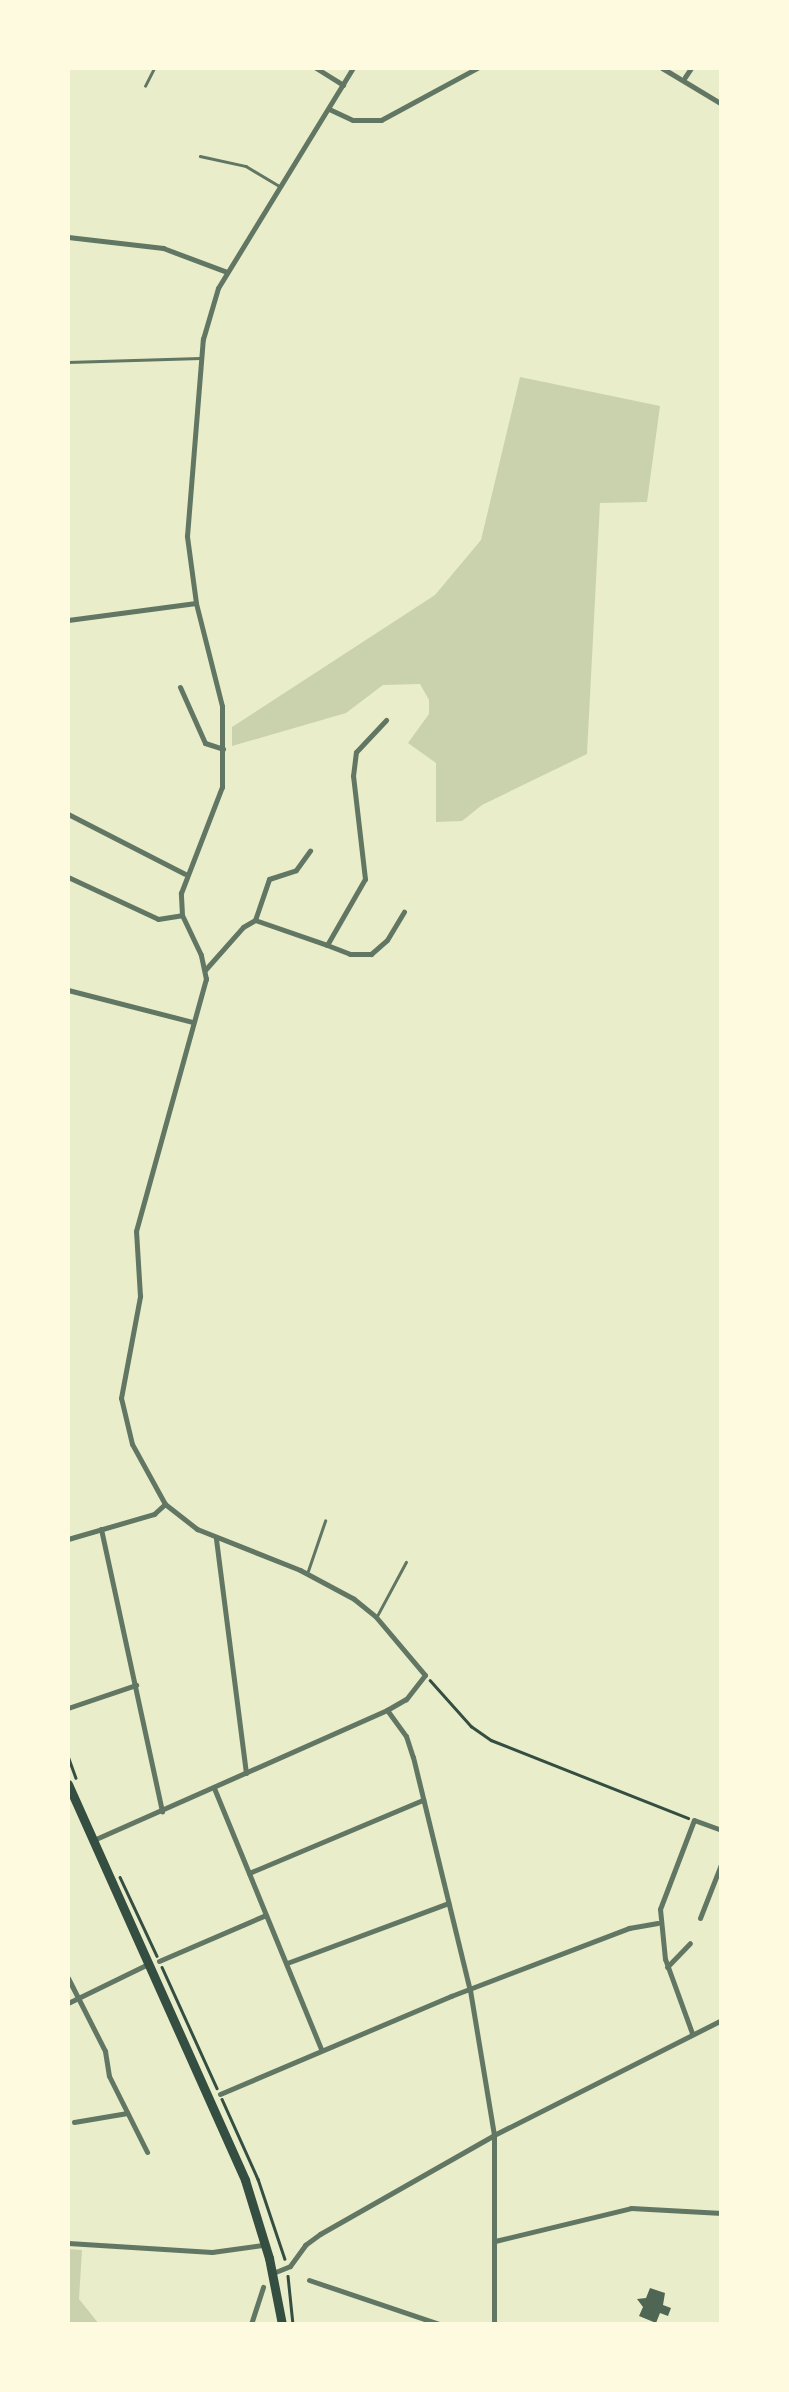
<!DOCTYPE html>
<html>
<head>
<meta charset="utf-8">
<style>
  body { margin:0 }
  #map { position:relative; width:789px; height:2392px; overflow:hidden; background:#e9edc9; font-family:"Space Grotesk",sans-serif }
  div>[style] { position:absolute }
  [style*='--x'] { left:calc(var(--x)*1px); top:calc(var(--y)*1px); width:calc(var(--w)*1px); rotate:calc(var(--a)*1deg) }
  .green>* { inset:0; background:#cad2ad }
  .building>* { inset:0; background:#4f6655 }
  .path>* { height:2.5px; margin:-1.25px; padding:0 1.25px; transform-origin:1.25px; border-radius:1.25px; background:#344e41 }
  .service>* { height:2.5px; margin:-1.25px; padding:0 1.25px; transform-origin:1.25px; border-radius:1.25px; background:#617663 }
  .minor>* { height:5px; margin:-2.5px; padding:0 2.5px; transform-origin:2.5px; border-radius:2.5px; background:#617663 }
  .primary>* { height:9px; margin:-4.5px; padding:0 4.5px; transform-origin:4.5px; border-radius:4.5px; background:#344e41 }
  span { translate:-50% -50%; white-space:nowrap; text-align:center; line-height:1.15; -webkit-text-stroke:10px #fefae0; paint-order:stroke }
  .frame { position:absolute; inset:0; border:70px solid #fefae0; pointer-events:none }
</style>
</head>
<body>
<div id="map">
  <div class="green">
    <div style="clip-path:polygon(520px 377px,660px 406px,647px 502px,600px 503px,587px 754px,482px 805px,462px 821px,436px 822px,436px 763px,408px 743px,429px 714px,429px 700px,420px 684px,383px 685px,346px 713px,232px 746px,232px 727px,435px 595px,481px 540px)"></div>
    <div style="clip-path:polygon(68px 2249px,82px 2250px,79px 2299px,99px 2324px,68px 2324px)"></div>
  </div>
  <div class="building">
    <div style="clip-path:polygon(650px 2288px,665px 2293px,663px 2305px,671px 2308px,668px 2316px,660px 2313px,656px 2323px,639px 2316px,643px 2307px,637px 2299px,646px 2298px)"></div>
  </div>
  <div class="path">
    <div style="--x:430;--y:1680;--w:62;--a:48.3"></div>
    <div style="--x:471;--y:1726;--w:24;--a:35"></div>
    <div style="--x:491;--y:1740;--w:212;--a:21.6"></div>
    <div style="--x:68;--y:1756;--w:23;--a:70"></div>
    <div style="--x:120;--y:1877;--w:87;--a:64.9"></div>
    <div style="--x:162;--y:1967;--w:133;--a:65.6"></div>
    <div style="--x:222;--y:2099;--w:88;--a:65.8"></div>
    <div style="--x:258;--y:2179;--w:84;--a:71.4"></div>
    <div style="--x:288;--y:2276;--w:48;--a:84.1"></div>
  </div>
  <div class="service">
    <div style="--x:145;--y:86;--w:20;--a:-63"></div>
    <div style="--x:200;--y:156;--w:47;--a:12.3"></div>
    <div style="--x:246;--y:166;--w:39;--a:31"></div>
    <div style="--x:68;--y:362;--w:132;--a:-1.7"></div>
    <div style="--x:308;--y:1571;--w:53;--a:-71.2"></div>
    <div style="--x:377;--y:1616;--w:61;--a:-61.8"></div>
  </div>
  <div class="minor">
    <div style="--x:316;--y:68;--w:32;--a:32"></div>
    <div style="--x:662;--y:68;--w:70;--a:31"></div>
    <div style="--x:685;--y:77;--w:11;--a:-56"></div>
    <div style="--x:329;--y:109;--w:26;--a:25"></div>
    <div style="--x:353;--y:120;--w:28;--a:0"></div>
    <div style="--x:381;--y:120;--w:109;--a:-28.4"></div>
    <div style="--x:68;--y:237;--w:96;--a:6.6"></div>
    <div style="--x:163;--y:248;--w:68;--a:20.6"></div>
    <div style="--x:68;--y:620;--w:129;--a:-7.6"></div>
    <div style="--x:180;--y:687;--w:61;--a:65.9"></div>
    <div style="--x:205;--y:743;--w:19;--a:18"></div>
    <div style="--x:68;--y:814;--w:131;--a:27.1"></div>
    <div style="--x:68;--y:877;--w:99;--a:25"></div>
    <div style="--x:158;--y:919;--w:24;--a:-9"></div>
    <div style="--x:255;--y:920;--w:43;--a:-71.1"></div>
    <div style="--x:269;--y:879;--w:28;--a:-18"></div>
    <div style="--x:296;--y:870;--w:24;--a:-54"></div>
    <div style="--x:327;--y:945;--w:25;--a:21"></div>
    <div style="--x:350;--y:954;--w:21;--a:0"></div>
    <div style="--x:371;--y:954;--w:21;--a:-41"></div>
    <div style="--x:387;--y:940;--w:33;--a:-59"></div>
    <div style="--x:205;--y:970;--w:57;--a:-48.5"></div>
    <div style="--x:243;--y:927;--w:14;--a:-30"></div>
    <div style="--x:255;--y:920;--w:76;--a:19.1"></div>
    <div style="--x:327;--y:945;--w:76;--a:-60.1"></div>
    <div style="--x:365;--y:879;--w:104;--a:-96.6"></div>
    <div style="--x:353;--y:776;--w:24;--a:-83"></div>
    <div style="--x:356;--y:752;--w:44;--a:-46.8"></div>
    <div style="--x:68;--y:990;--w:129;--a:14.4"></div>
    <div style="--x:165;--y:1504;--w:68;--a:-118.8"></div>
    <div style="--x:132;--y:1444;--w:47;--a:-103.4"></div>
    <div style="--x:121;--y:1398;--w:104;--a:-79.4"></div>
    <div style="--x:140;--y:1296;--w:65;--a:-93.5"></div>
    <div style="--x:136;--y:1231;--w:262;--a:-74.5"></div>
    <div style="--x:206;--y:979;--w:25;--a:-102"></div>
    <div style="--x:201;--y:955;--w:44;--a:-115.4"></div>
    <div style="--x:182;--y:915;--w:22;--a:-93"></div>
    <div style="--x:181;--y:893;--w:114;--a:-68.9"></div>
    <div style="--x:222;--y:787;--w:81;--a:-90"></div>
    <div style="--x:222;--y:706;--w:106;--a:-104.2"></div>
    <div style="--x:196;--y:603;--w:68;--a:-97.7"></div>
    <div style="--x:187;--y:536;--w:198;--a:-85.4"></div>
    <div style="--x:203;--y:339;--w:53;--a:-73.6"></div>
    <div style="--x:218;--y:288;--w:258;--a:-58.5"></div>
    <div style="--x:101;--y:1529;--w:289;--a:77.8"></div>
    <div style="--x:68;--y:1539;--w:90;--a:-16.2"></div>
    <div style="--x:154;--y:1514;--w:15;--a:-42"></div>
    <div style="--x:165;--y:1504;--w:41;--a:38"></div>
    <div style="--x:197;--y:1529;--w:111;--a:21.7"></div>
    <div style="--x:300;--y:1570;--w:61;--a:28.2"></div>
    <div style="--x:354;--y:1599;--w:28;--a:39"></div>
    <div style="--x:376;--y:1617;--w:76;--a:49.8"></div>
    <div style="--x:425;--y:1675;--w:31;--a:128"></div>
    <div style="--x:406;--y:1699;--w:22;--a:150"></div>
    <div style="--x:387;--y:1710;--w:321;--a:156.1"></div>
    <div style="--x:216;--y:1539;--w:236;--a:82.7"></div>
    <div style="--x:68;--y:1708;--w:72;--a:-18.7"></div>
    <div style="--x:387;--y:1710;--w:32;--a:54"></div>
    <div style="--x:406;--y:1736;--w:22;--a:72"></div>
    <div style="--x:413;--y:1757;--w:240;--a:76.3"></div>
    <div style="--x:470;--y:1990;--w:147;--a:80.6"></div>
    <div style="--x:494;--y:2135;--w:189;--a:90"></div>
    <div style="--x:214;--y:1788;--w:282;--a:67.7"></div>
    <div style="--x:249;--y:1873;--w:189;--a:-22.8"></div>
    <div style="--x:700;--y:1918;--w:60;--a:-68.6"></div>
    <div style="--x:159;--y:1961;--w:116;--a:-23.3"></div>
    <div style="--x:287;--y:1963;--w:172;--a:-20.4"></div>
    <div style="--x:667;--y:1967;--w:33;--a:-46"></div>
    <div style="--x:68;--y:1978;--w:82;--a:63.1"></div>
    <div style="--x:105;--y:2051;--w:25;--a:81"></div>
    <div style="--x:109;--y:2076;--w:85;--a:63.4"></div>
    <div style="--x:68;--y:2003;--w:89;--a:-26"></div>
    <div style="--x:692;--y:2033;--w:79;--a:-110"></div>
    <div style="--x:665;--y:1959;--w:50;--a:-95.7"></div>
    <div style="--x:660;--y:1909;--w:95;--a:-69.1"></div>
    <div style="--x:694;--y:1820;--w:30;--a:20"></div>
    <div style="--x:220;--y:2094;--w:251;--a:-23"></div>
    <div style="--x:451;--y:1996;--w:191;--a:-20.9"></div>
    <div style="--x:629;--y:1928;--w:29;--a:-10"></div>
    <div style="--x:74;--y:2122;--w:54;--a:-9.6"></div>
    <div style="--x:495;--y:2241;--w:140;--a:-13.6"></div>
    <div style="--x:631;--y:2208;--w:91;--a:3.1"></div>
    <div style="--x:68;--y:2243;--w:144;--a:3.6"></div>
    <div style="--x:212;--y:2252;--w:51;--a:-7.8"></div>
    <div style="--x:273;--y:2273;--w:18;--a:-22"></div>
    <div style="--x:290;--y:2266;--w:26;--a:-54"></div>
    <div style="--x:305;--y:2245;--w:19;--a:-36"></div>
    <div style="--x:320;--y:2234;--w:200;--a:-29.6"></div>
    <div style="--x:494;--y:2135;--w:255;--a:-26.8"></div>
    <div style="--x:309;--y:2280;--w:137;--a:18.7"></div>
    <div style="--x:251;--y:2324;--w:39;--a:-72"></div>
  </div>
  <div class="primary">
    <div style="--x:68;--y:1784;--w:434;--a:65.9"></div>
    <div style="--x:245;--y:2180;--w:82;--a:72.9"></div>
    <div style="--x:269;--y:2258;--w:67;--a:78.9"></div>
  </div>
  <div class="frame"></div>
</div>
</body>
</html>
